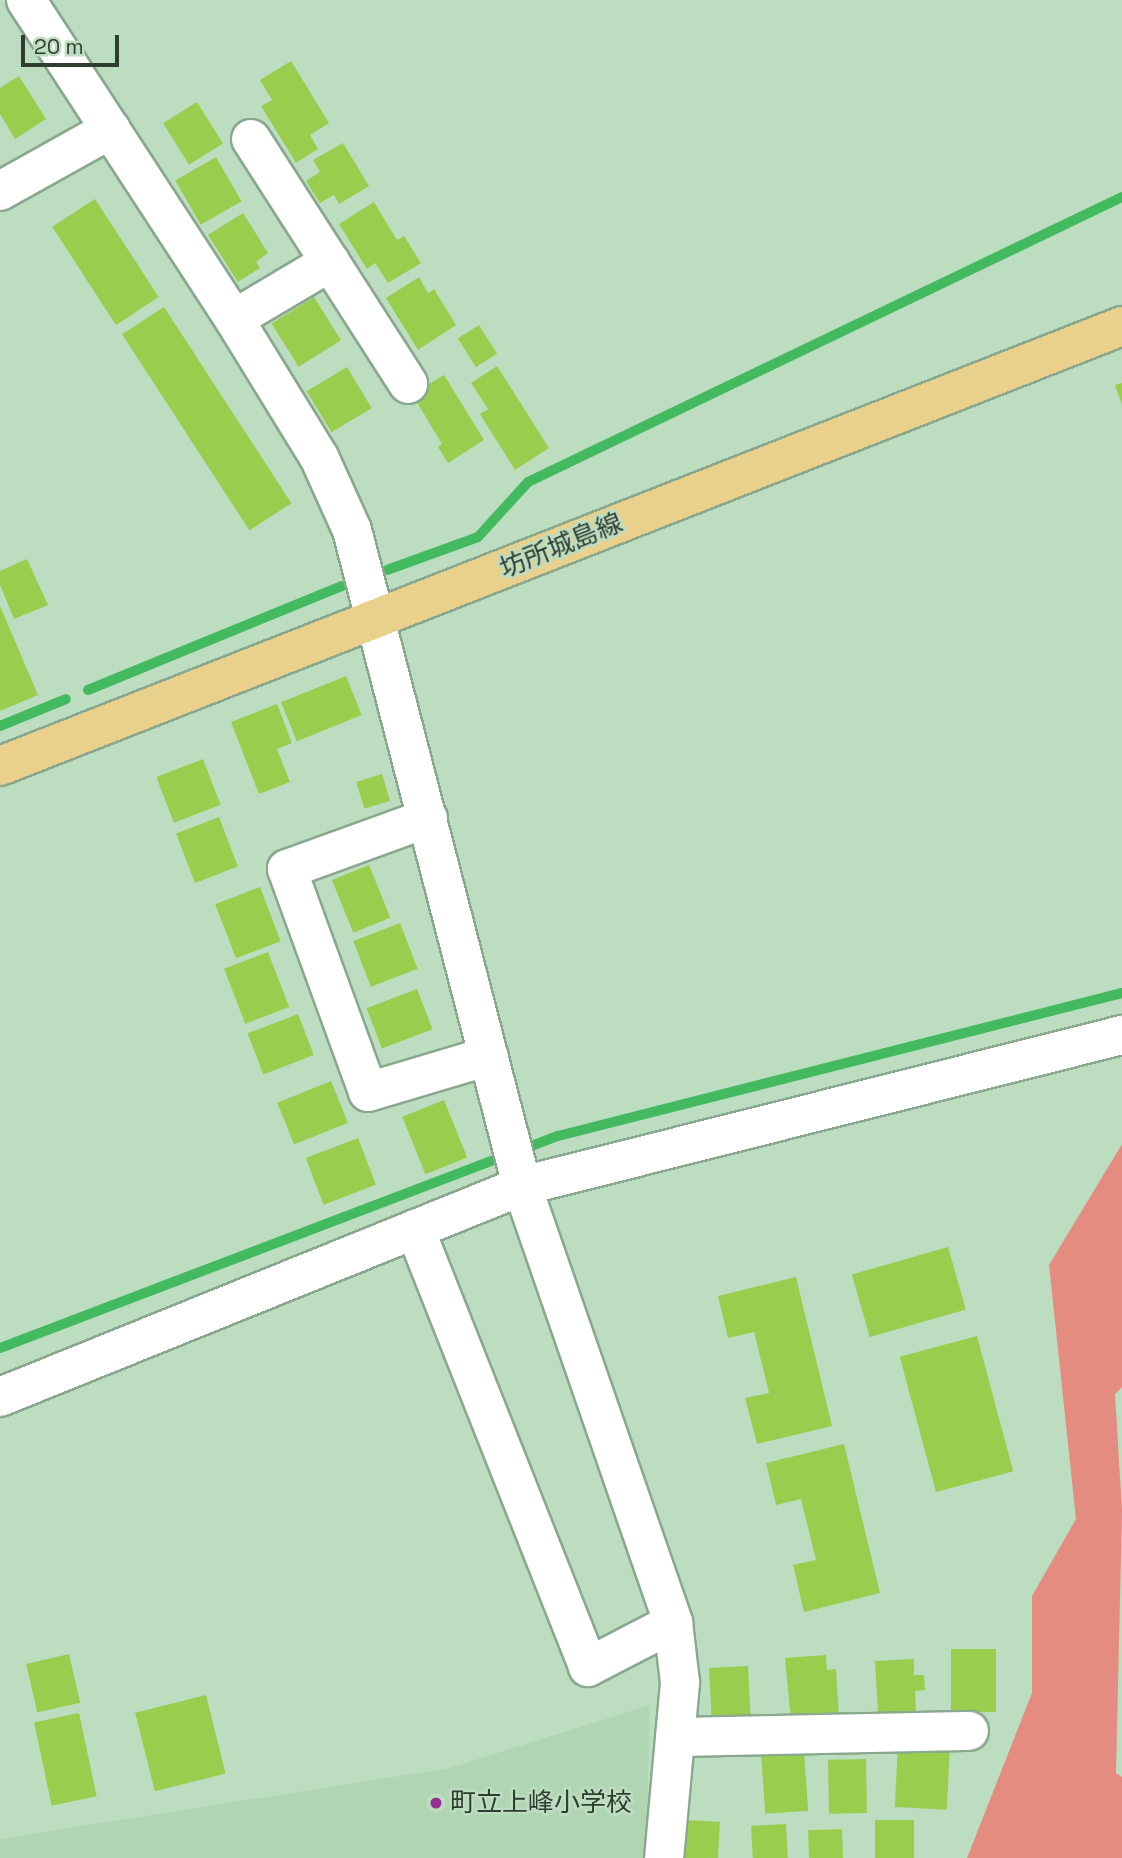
<!DOCTYPE html>
<html>
<head>
<meta charset="utf-8">
<style>
  body { margin:0 }
  #map { position:relative; width:1122px; height:1858px; overflow:hidden; background:#bdddc1; font-family:"Space Grotesk","Noto Sans JP",sans-serif }
  div>[style] { position:absolute }
  [style*='--x'] { left:calc(var(--x)*1px); top:calc(var(--y)*1px); width:calc(var(--w)*1px); rotate:calc(var(--a)*1deg) }
  .built>* { inset:0; background:#afd5b3 }
  .green>* { inset:0; background:#e58c80 }
  .stream>* { height:10px; margin:-5px; padding:0 5px; transform-origin:5px; border-radius:5px; background:#43ba60 }
  .building>* { inset:0; background:#99cd4d; transform-origin:0 0 }
  .roads { filter:drop-shadow(2px 0 #89a88d) drop-shadow(-2px 0 #89a88d) drop-shadow(0 2px #89a88d) drop-shadow(0 -2px #89a88d) }
  .minor>* { height:38px; margin:-19px; padding:0 19px; transform-origin:19px; border-radius:19px; background:#fff }
  .major>* { height:38px; margin:-19px; padding:0 19px; transform-origin:19px; border-radius:19px; background:#e9d08b }
  .dots>* { width:19px; height:19px; translate:-50% -50%; box-sizing:border-box; border:4px solid #bdddc1; border-radius:50% }
  span { translate:-50% -50%; white-space:nowrap; text-align:center; line-height:1.15; -webkit-text-stroke:5px #bdddc1; paint-order:stroke }
  .street-label { font-size:26px; color:#2f3c31 }
  .poi-label { font-size:26px; color:#2f3c31 }
  .left { translate:0 -50%; text-align:left }
  .scale { position:absolute; left:21px; top:35px; width:98px; height:32px; box-sizing:border-box; border:4px solid #2f3c31; border-top:0; padding-left:9px; font-size:21px; line-height:24px; white-space:nowrap; color:#2f3c31; -webkit-text-stroke:5px #bdddc1; paint-order:stroke }
</style>
</head>
<body>
<div id="map">
  <div class="built">
    <div style="clip-path:polygon(650px 1705px,646px 1858px,0 1858px,0 1839px,450px 1768px)"></div>
  </div>
  <div class="green">
    <div style="clip-path:polygon(1122px 1144px,1122px 1387px,1115px 1394px,1122px 1511px,1116px 1773px,1122px 1777px,1122px 1858px,967px 1858px,1032px 1693px,1032px 1596px,1076px 1519px,1049px 1265px)"></div>
  </div>
  <div class="stream">
    <div style="--x:387;--y:570;--w:97;--a:-19.9"></div>
    <div style="--x:478;--y:537;--w:74;--a:-47.7"></div>
    <div style="--x:528;--y:482;--w:659;--a:-25.63"></div>
    <div style="--x:88;--y:690;--w:274;--a:-22.3"></div>
    <div style="--x:0;--y:726;--w:71;--a:-22.2"></div>
    <div style="--x:521;--y:1150;--w:40;--a:-21"></div>
    <div style="--x:558;--y:1136;--w:582;--a:-14.23"></div>
    <div style="--x:0;--y:1348;--w:542;--a:-20.84"></div>
  </div>
  <div class="building">
    <div style="clip-path:polygon(291px 61px,329px 123px,310px 135px,318px 149px,296px 163px,261px 106px,272px 100px,260px 80px)"></div>
    <div style="clip-path:polygon(19px 76px,46px 119px,15px 139px,0 114px,0 88px)"></div>
    <div style="left:197px;top:102px;width:49px;height:40px;rotate:58deg"></div>
    <div style="clip-path:polygon(343px 143px,369px 186px,339px 204px,334px 195px,320px 203px,306px 181px,320px 172px,313px 160px)"></div>
    <div style="left:216px;top:157px;width:51px;height:47px;rotate:60deg"></div>
    <div style="left:95px;top:199px;width:117px;height:51px;rotate:57deg"></div>
    <div style="clip-path:polygon(374px 202px,397px 240px,404px 236px,421px 263px,388px 283px,375px 263px,367px 269px,339px 224px)"></div>
    <div style="clip-path:polygon(243px 213px,268px 253px,256px 262px,260px 268px,238px 282px,208px 235px)"></div>
    <div style="clip-path:polygon(419px 277px,428px 293px,434px 289px,456px 325px,418px 350px,386px 298px)"></div>
    <div style="left:314px;top:297px;width:51px;height:50px;rotate:58deg"></div>
    <div style="left:164px;top:307px;width:234px;height:50px;rotate:57deg"></div>
    <div style="left:479px;top:325px;width:34px;height:25px;rotate:58deg"></div>
    <div style="clip-path:polygon(497px 366px,549px 448px,515px 470px,480px 414px,488px 409px,471px 383px)"></div>
    <div style="left:347px;top:367px;width:48px;height:47px;rotate:59deg"></div>
    <div style="clip-path:polygon(444px 375px,484px 440px,448px 463px,438px 447px,442px 444px,412px 394px)"></div>
    <div style="clip-path:polygon(1122px 383px,1122px 405px,1115px 385px)"></div>
    <div style="clip-path:polygon(27px 559px,48px 605px,14px 619px,0 585px,0 571px)"></div>
    <div style="clip-path:polygon(0 606px,38px 695px,0 711px)"></div>
    <div style="left:346px;top:676px;width:42px;height:70px;rotate:68deg"></div>
    <div style="clip-path:polygon(277px 704px,292px 743px,277px 749px,290px 782px,259px 794px,231px 722px)"></div>
    <div style="left:203px;top:759px;width:49px;height:50px;rotate:69deg"></div>
    <div style="left:382px;top:774px;width:28px;height:27px;rotate:73deg"></div>
    <div style="left:219px;top:817px;width:53px;height:46px;rotate:69deg"></div>
    <div style="left:369px;top:865px;width:57px;height:40px;rotate:68deg"></div>
    <div style="left:260px;top:887px;width:58px;height:48px;rotate:69deg"></div>
    <div style="left:400px;top:923px;width:49px;height:50px;rotate:69deg"></div>
    <div style="left:268px;top:952px;width:59px;height:47px;rotate:69deg"></div>
    <div style="left:417px;top:989px;width:43px;height:54px;rotate:69deg"></div>
    <div style="left:298px;top:1014px;width:44px;height:54px;rotate:69deg"></div>
    <div style="left:331px;top:1081px;width:45px;height:58px;rotate:68deg"></div>
    <div style="left:444px;top:1100px;width:62px;height:45px;rotate:68deg"></div>
    <div style="left:358px;top:1138px;width:50px;height:56px;rotate:69deg"></div>
    <div style="left:948px;top:1247px;width:65px;height:100px;rotate:74deg"></div>
    <div style="clip-path:polygon(796px 1277px,832px 1426px,757px 1444px,745px 1398px,769px 1393px,754px 1332px,728px 1338px,718px 1296px)"></div>
    <div style="left:977px;top:1336px;width:140px;height:80px;rotate:75deg"></div>
    <div style="clip-path:polygon(844px 1444px,880px 1593px,804px 1612px,793px 1565px,816px 1560px,801px 1499px,776px 1505px,766px 1463px)"></div>
    <div style="left:951px;top:1649px;width:45px;height:63px"></div>
    <div style="left:69px;top:1654px;width:50px;height:44px;rotate:77deg"></div>
    <div style="clip-path:polygon(826px 1655px,827px 1670px,836px 1669px,839px 1717px,791px 1721px,785px 1658px)"></div>
    <div style="clip-path:polygon(914px 1659px,914px 1675px,924px 1675px,925px 1690px,915px 1691px,916px 1711px,878px 1713px,875px 1661px)"></div>
    <div style="left:748px;top:1666px;width:51px;height:39px;rotate:87deg"></div>
    <div style="left:206px;top:1695px;width:81px;height:73px;rotate:76deg"></div>
    <div style="left:79px;top:1713px;width:85px;height:46px;rotate:78deg"></div>
    <div style="left:898px;top:1745px;width:52px;height:62px;rotate:3deg"></div>
    <div style="left:804px;top:1751px;width:60px;height:43px;rotate:86deg"></div>
    <div style="left:866px;top:1759px;width:54px;height:38px;rotate:89deg"></div>
    <div style="left:685px;top:1820px;width:35px;height:38px;rotate:3deg"></div>
    <div style="left:875px;top:1820px;width:39px;height:38px"></div>
    <div style="left:786px;top:1824px;width:34px;height:35px;rotate:87deg"></div>
    <div style="left:842px;top:1829px;width:29px;height:34px;rotate:88deg"></div>
  </div>
  <div class="roads">
    <div class="minor">
      <div style="--x:26;--y:0;--w:381;--a:56.9"></div>
      <div style="--x:234;--y:319;--w:162;--a:58.4"></div>
      <div style="--x:319;--y:457;--w:80;--a:65.7"></div>
      <div style="--x:352;--y:530;--w:678;--a:75.47"></div>
      <div style="--x:522;--y:1186;--w:462;--a:70.9"></div>
      <div style="--x:673;--y:1623;--w:60;--a:83.3"></div>
      <div style="--x:680;--y:1683;--w:176;--a:95.2"></div>
      <div style="--x:251;--y:139;--w:291;--a:57.3"></div>
      <div style="--x:0;--y:191;--w:127;--a:-29.2"></div>
      <div style="--x:234;--y:319;--w:112;--a:-30.7"></div>
      <div style="--x:428;--y:818;--w:150;--a:160.1"></div>
      <div style="--x:287;--y:869;--w:237;--a:70"></div>
      <div style="--x:368;--y:1092;--w:126;--a:-16.6"></div>
      <div style="--x:415;--y:1229;--w:471;--a:68.4"></div>
      <div style="--x:588;--y:1667;--w:96;--a:-27.4"></div>
      <div style="--x:0;--y:1397;--w:563;--a:-22.01"></div>
      <div style="--x:522;--y:1186;--w:619;--a:-14.13"></div>
      <div style="--x:675;--y:1737;--w:294;--a:-1.2"></div>
    </div>
    <div class="major">
      <div style="--x:0;--y:766;--w:1205;--a:-21.41"></div>
    </div>
  </div>
  <div class="dots">
    <div style="left:436px;top:1803px;background:#952f94"></div>
  </div>
  <div class="street-label">
    <span style="left:561px;top:546px;rotate:-22deg">坊所城島線</span>
  </div>
  <div class="poi-label">
    <span class="left" style="left:450px;top:1803px">町立上峰小学校</span>
  </div>
  <div class="scale">20 m</div>
</div>
</body>
</html>
